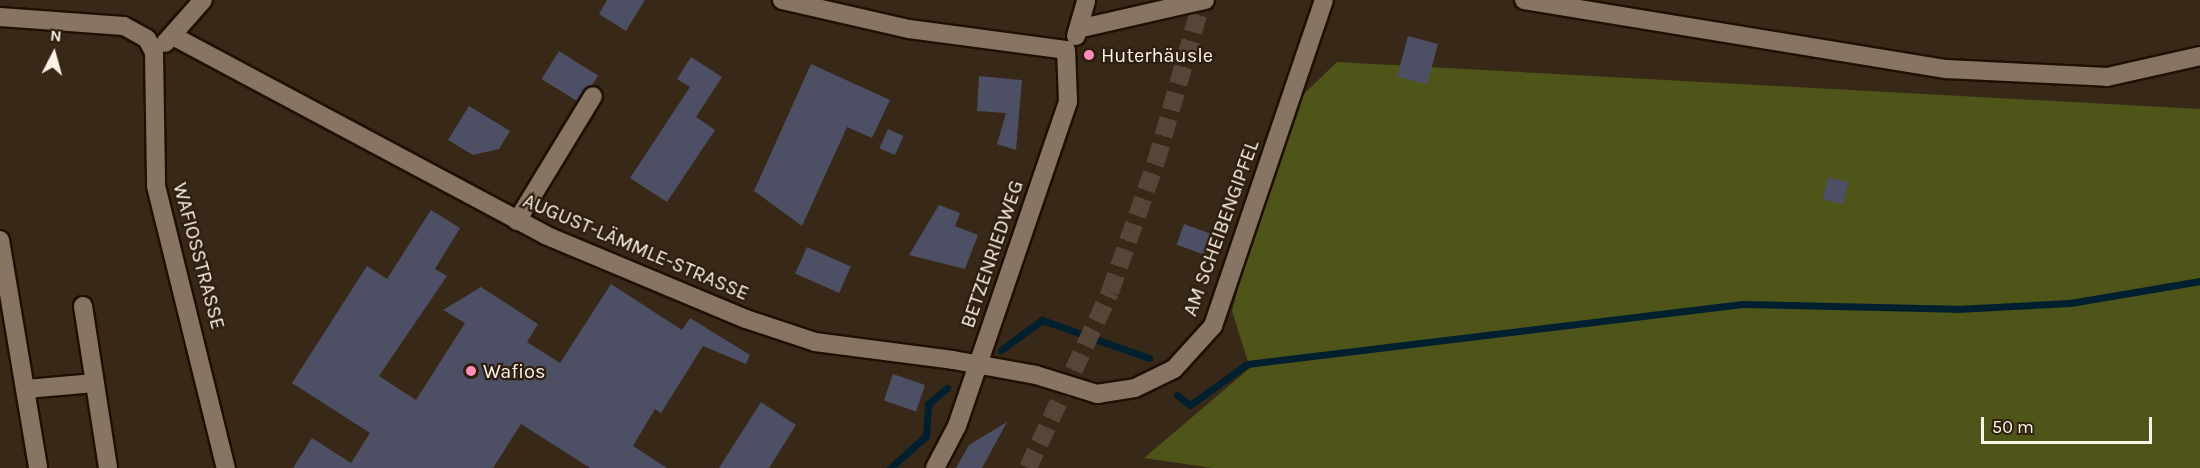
<!DOCTYPE html>
<html>
<head>
<meta charset="utf-8">
<style>
  body { margin:0 }
  #map { position:relative; width:2200px; height:468px; overflow:hidden; background:#372818; font-family:Karla,sans-serif }
  div>[style] { position:absolute }
  [style*='--x'] { left:calc(var(--x)*1px); top:calc(var(--y)*1px); width:calc(var(--w)*1px); rotate:calc(var(--a)*1deg) }
  .green>* { inset:0; background:#4f5418 }
  .stream>* { height:7px; margin:-3.5px; padding:0 3.5px; transform-origin:3.5px; border-radius:3.5px; background:#00202f }
  .building>* { inset:0; background:#4d4f64; transform-origin:0 0 }
  .major-tunnel>* { height:18px; margin-top:-9px; transform-origin:0; background:repeating-linear-gradient(90deg,#554637 0 18px,transparent 0 27px) }
  .roads { filter:drop-shadow(2px 0 #1e1003) drop-shadow(-2px 0 #1e1003) drop-shadow(0 2px #1e1003) drop-shadow(0 -2px #1e1003) }
  .minor>* { height:18px; margin:-9px; padding:0 9px; transform-origin:9px; border-radius:9px; background:#877462 }
  .dots>* { width:16px; height:16px; translate:-50% -50%; box-sizing:border-box; border:3px solid #2d1e0e; border-radius:50% }
  span { translate:-50% -50%; white-space:nowrap; text-align:center; line-height:1.15; -webkit-text-stroke:4.5px #2d1e0e; paint-order:stroke }
  .poi-label { font-size:20px; color:#fcf2e8 }
  .left { translate:0 -50%; text-align:left }
  .street-label { font-size:20px; color:#fcf2e8 }
  .north { position:absolute; left:24px; top:24px; width:60px; height:60px; -webkit-text-stroke:4px #2d1e0e; paint-order:stroke; rotate:6deg; font-size:16px; font-weight:700; line-height:24px; text-align:center; color:#fcf2e8 }
  .north::after { content:''; display:block; margin:auto; width:21px; height:27px; background:#fcf2e8; clip-path:polygon(50% 0,100% 100%,50% 72%,0 100%) }
  .scale { position:absolute; left:1981px; top:417px; width:171px; height:27px; box-sizing:border-box; border:3px solid #fcf2e8; border-top:0; padding-left:8px; font-size:18px; line-height:21px; white-space:nowrap; color:#fcf2e8; -webkit-text-stroke:4px #2d1e0e; paint-order:stroke }
</style>
</head>
<body>
<div id="map">
  <div class="green">
    <div style="clip-path:polygon(1337px 62px,2200px 109px,2200px 468px,1212px 468px,1144px 458px,1250px 368px,1232px 311px,1286px 111px)"></div>
  </div>
  <div class="stream">
    <div style="--x:1001;--y:350;--w:51;--a:-36.2"></div>
    <div style="--x:1042;--y:320;--w:114;--a:19.6"></div>
    <div style="--x:1177;--y:395;--w:16;--a:38"></div>
    <div style="--x:1190;--y:405;--w:70;--a:-35.7"></div>
    <div style="--x:1247;--y:364;--w:499;--a:-6.9"></div>
    <div style="--x:1742;--y:304;--w:214;--a:1.3"></div>
    <div style="--x:1956;--y:309;--w:114;--a:-3"></div>
    <div style="--x:2070;--y:303;--w:132;--a:-9.6"></div>
    <div style="--x:890;--y:468;--w:48;--a:-41.6"></div>
    <div style="--x:926;--y:436;--w:32;--a:-86"></div>
    <div style="--x:928;--y:404;--w:25;--a:-40"></div>
  </div>
  <div class="building">
    <div style="clip-path:polygon(607px 0,645px 0,626px 31px,599px 14px)"></div>
    <div style="left:1408px;top:36px;width:31px;height:42px;rotate:15deg"></div>
    <div style="left:559px;top:51px;width:46px;height:33px;rotate:32deg"></div>
    <div style="clip-path:polygon(691px 57px,722px 77px,696px 117px,715px 130px,667px 202px,630px 178px,690px 87px,677px 79px)"></div>
    <div style="clip-path:polygon(811px 64px,890px 100px,872px 138px,847px 127px,802px 226px,754px 191px)"></div>
    <div style="clip-path:polygon(979px 76px,1022px 80px,1016px 150px,997px 144px,1006px 113px,977px 111px)"></div>
    <div style="clip-path:polygon(469px 106px,510px 131px,499px 149px,473px 155px,448px 140px)"></div>
    <div style="left:888px;top:129px;width:17px;height:21px;rotate:24deg"></div>
    <div style="left:1828px;top:177px;width:21px;height:23px;rotate:14deg"></div>
    <div style="clip-path:polygon(939px 205px,960px 213px,955px 226px,978px 235px,965px 269px,909px 255px)"></div>
    <div style="clip-path:polygon(431px 210px,460px 228px,435px 269px,447px 276px,379px 376px,416px 400px,465px 323px,443px 310px,481px 287px,538px 324px,527px 342px,560px 363px,611px 284px,682px 330px,690px 318px,750px 355px,746px 364px,703px 346px,661px 413px,655px 409px,633px 446px,667px 468px,590px 468px,521px 424px,493px 468px,293px 468px,312px 438px,351px 463px,370px 433px,292px 383px,367px 266px,387px 279px)"></div>
    <div style="left:1184px;top:224px;width:29px;height:22px;rotate:20deg"></div>
    <div style="left:807px;top:247px;width:48px;height:29px;rotate:24deg"></div>
    <div style="left:893px;top:374px;width:34px;height:28px;rotate:19deg"></div>
    <div style="clip-path:polygon(761px 402px,796px 425px,769px 468px,719px 468px)"></div>
    <div style="clip-path:polygon(1007px 422px,982px 468px,956px 468px,969px 445px)"></div>
  </div>
  <div class="major-tunnel">
    <div style="--x:1028;--y:468;--w:194;--a:-65"></div>
    <div style="--x:1110;--y:292;--w:138;--a:-70.5"></div>
    <div style="--x:1156;--y:162;--w:168;--a:-74.1"></div>
  </div>
  <div class="roads">
    <div class="minor">
      <div style="--x:782;--y:0;--w:130;--a:12.9"></div>
      <div style="--x:909;--y:29;--w:158;--a:7.6"></div>
      <div style="--x:1524;--y:0;--w:428;--a:9.3"></div>
      <div style="--x:1946;--y:69;--w:161;--a:2.8"></div>
      <div style="--x:2107;--y:77;--w:95;--a:-12.7"></div>
      <div style="--x:0;--y:17;--w:124;--a:4.2"></div>
      <div style="--x:124;--y:26;--w:26;--a:29"></div>
      <div style="--x:147;--y:39;--w:15;--a:62"></div>
      <div style="--x:154;--y:52;--w:134;--a:89.1"></div>
      <div style="--x:156;--y:186;--w:291;--a:76.1"></div>
      <div style="--x:1082;--y:28;--w:126;--a:-12.8"></div>
      <div style="--x:173;--y:36;--w:422;--a:28.1"></div>
      <div style="--x:545;--y:235;--w:218;--a:22.7"></div>
      <div style="--x:746;--y:319;--w:73;--a:18.4"></div>
      <div style="--x:815;--y:342;--w:139;--a:7.4"></div>
      <div style="--x:953;--y:360;--w:84;--a:10.2"></div>
      <div style="--x:1036;--y:375;--w:64;--a:17.3"></div>
      <div style="--x:1097;--y:394;--w:38;--a:-9"></div>
      <div style="--x:1135;--y:388;--w:43;--a:-26"></div>
      <div style="--x:1174;--y:369;--w:58;--a:-47.8"></div>
      <div style="--x:1213;--y:326;--w:344;--a:-71.2"></div>
      <div style="--x:1076;--y:36;--w:37;--a:-74"></div>
      <div style="--x:165;--y:43;--w:57;--a:-48.5"></div>
      <div style="--x:517;--y:221;--w:146;--a:-58.7"></div>
      <div style="--x:0;--y:240;--w:231;--a:80.5"></div>
      <div style="--x:83;--y:306;--w:164;--a:81.2"></div>
      <div style="--x:26;--y:389;--w:69;--a:-5"></div>
      <div style="--x:935;--y:468;--w:47;--a:-62.4"></div>
      <div style="--x:957;--y:426;--w:343;--a:-71.1"></div>
      <div style="--x:1068;--y:101;--w:51;--a:-92.2"></div>
    </div>
  </div>
  <div class="dots">
    <div style="left:1089px;top:55px;background:#ff8eba"></div>
    <div style="left:471px;top:371px;background:#ff8eba"></div>
  </div>
  <div class="poi-label">
    <span class="left" style="left:1101px;top:55px">Huterhäusle</span>
    <span class="left" style="left:483px;top:371px">Wafios</span>
  </div>
  <div class="street-label">
    <span style="left:1221px;top:228px;rotate:-70deg">AM SCHEIBENGIPFEL</span>
    <span style="left:636px;top:247px;rotate:23deg">AUGUST-LÄMMLE-STRASSE</span>
    <span style="left:992px;top:254px;rotate:-71deg">BETZENRIEDWEG</span>
    <span style="left:199px;top:256px;rotate:75deg">WAFIOSSTRASSE</span>
  </div>
  <div class="north">N</div>
  <div class="scale">50 m</div>
</div>
</body>
</html>
